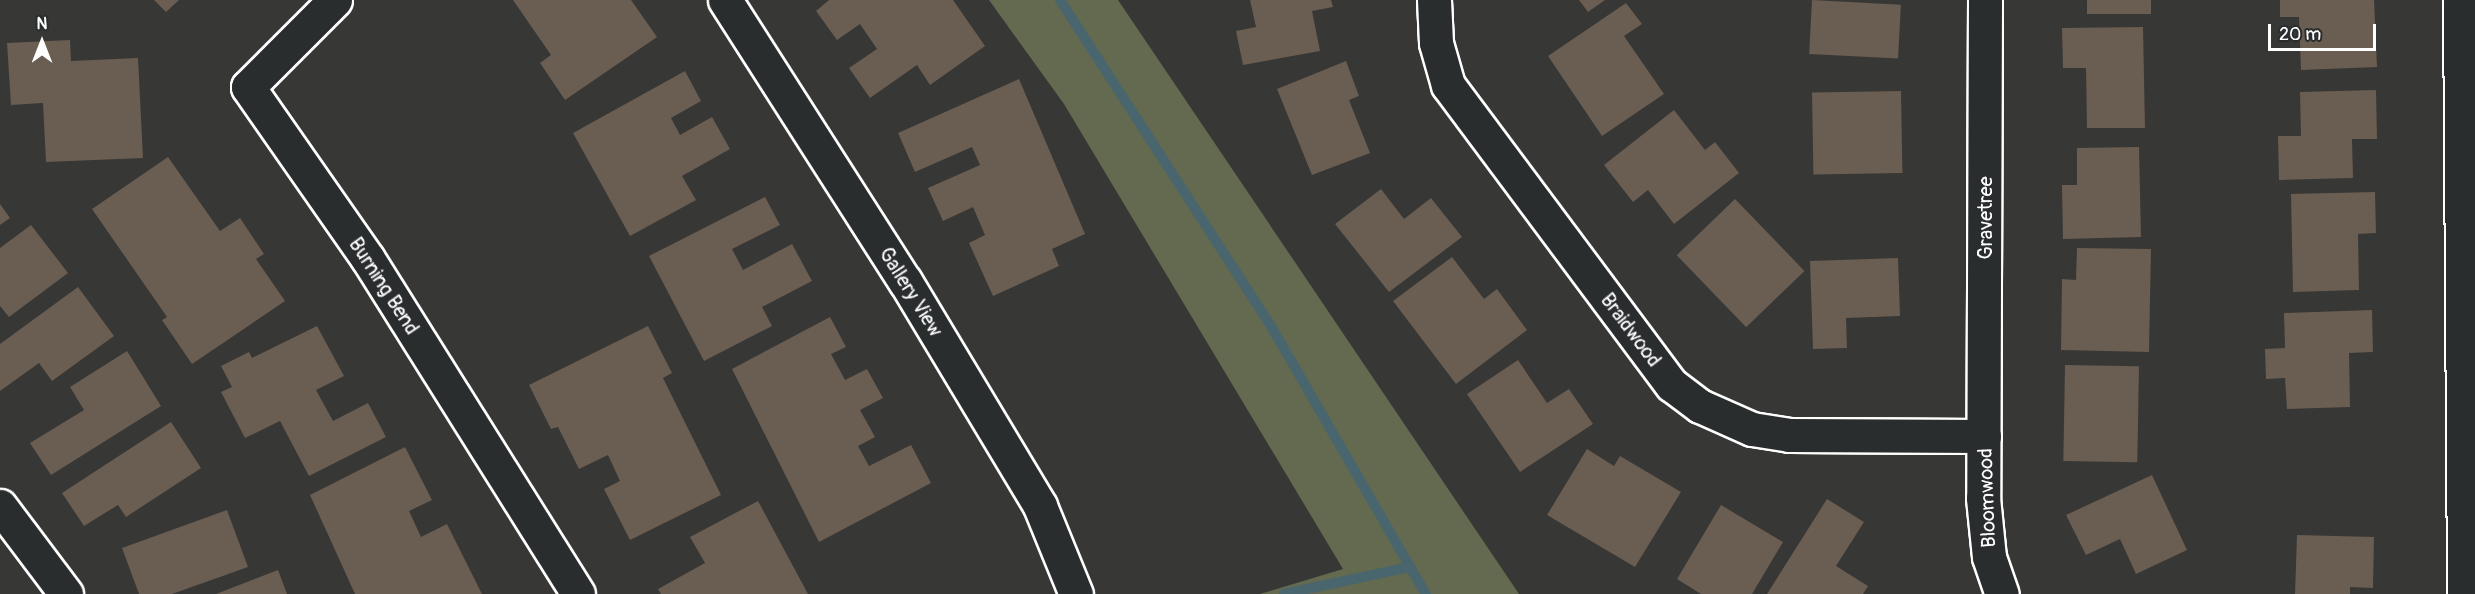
<!DOCTYPE html>
<html>
<head>
<meta charset="utf-8">
<style>
  body { margin:0 }
  #map { position:relative; width:2475px; height:594px; overflow:hidden; background:#373735; font-family:Pangolin,sans-serif }
  div>[style] { position:absolute }
  [style*='--x'] { left:calc(var(--x)*1px); top:calc(var(--y)*1px); width:calc(var(--w)*1px); rotate:calc(var(--a)*1deg) }
  .green>* { inset:0; background:#636a50 }
  .stream>* { height:10px; margin:-5px; padding:0 5px; transform-origin:5px; border-radius:5px; background:#49656e }
  .building>* { inset:0; background:#6a5d51; transform-origin:0 0 }
  .roads { filter:drop-shadow(2px 0 #fff) drop-shadow(-2px 0 #fff) drop-shadow(0 2px #fff) drop-shadow(0 -2px #fff) }
  .minor>* { height:33px; margin:-16.5px; padding:0 16.5px; transform-origin:16.5px; border-radius:16.5px; background:#2a2d2e }
  span { translate:-50% -50%; white-space:nowrap; text-align:center; line-height:1.15; -webkit-text-stroke:6px #2a2d2e; paint-order:stroke }
  .street-label { font-size:20px; color:#fff }
  .north { position:absolute; left:12px; top:12px; width:60px; height:60px; -webkit-text-stroke:4px #2a2d2e; paint-order:stroke; rotate:0deg; font-size:16px; font-weight:700; line-height:24px; text-align:center; color:#fff }
  .north::after { content:''; display:block; margin:auto; width:21px; height:27px; background:#fff; clip-path:polygon(50% 0,100% 100%,50% 72%,0 100%) }
  .scale { position:absolute; left:2268px; top:24px; width:108px; height:27px; box-sizing:border-box; border:3px solid #fff; border-top:0; padding-left:8px; font-size:18px; line-height:21px; white-space:nowrap; color:#fff; -webkit-text-stroke:4px #2a2d2e; paint-order:stroke }
</style>
</head>
<body>
<div id="map">
  <div class="green">
    <div style="clip-path:polygon(989px 0,1118px 0,1519px 594px,1260px 594px,1343px 569px,1064px 104px)"></div>
  </div>
  <div class="stream">
    <div style="--x:1060;--y:0;--w:388;--a:57.1"></div>
    <div style="--x:1271;--y:326;--w:310;--a:60"></div>
    <div style="--x:1284;--y:594;--w:129;--a:-12.1"></div>
  </div>
  <div class="building">
    <div style="clip-path:polygon(154px 0,179px 0,166px 12px)"></div>
    <div style="clip-path:polygon(513px 0,631px 0,657px 37px,565px 100px,540px 63px,551px 55px)"></div>
    <div style="clip-path:polygon(829px 0,953px 0,985px 46px,930px 85px,917px 65px,870px 98px,849px 68px,877px 49px,860px 24px,837px 40px,816px 11px)"></div>
    <div style="clip-path:polygon(1250px 0,1331px 0,1333px 7px,1312px 11px,1320px 51px,1243px 65px,1236px 31px,1256px 27px)"></div>
    <div style="clip-path:polygon(1579px 0,1605px 0,1588px 12px)"></div>
    <div style="left:1812px;top:0;width:89px;height:54px;rotate:3deg"></div>
    <div style="left:2087px;top:0;width:64px;height:14px"></div>
    <div style="clip-path:polygon(2280px 0,2374px 0,2377px 67px,2301px 70px,2299px 17px,2280px 17px)"></div>
    <div style="clip-path:polygon(1626px 3px,1642px 24px,1624px 36px,1664px 94px,1602px 136px,1548px 56px)"></div>
    <div style="clip-path:polygon(2143px 27px,2145px 128px,2087px 128px,2086px 68px,2063px 68px,2062px 28px)"></div>
    <div style="clip-path:polygon(70px 40px,71px 61px,138px 58px,143px 158px,46px 162px,43px 103px,11px 105px,7px 43px)"></div>
    <div style="clip-path:polygon(1346px 61px,1359px 96px,1349px 100px,1370px 153px,1312px 175px,1277px 89px)"></div>
    <div style="clip-path:polygon(685px 71px,701px 101px,671px 118px,680px 135px,712px 117px,730px 149px,682px 176px,696px 200px,630px 236px,573px 133px)"></div>
    <div style="clip-path:polygon(1019px 79px,1085px 234px,1052px 249px,1059px 266px,993px 296px,969px 243px,985px 235px,973px 207px,943px 221px,928px 188px,980px 165px,972px 147px,915px 172px,898px 133px)"></div>
    <div style="clip-path:polygon(2376px 90px,2377px 139px,2352px 139px,2353px 178px,2279px 180px,2278px 136px,2301px 136px,2300px 92px)"></div>
    <div style="left:1901px;top:91px;width:82px;height:89px;rotate:89deg"></div>
    <div style="clip-path:polygon(1674px 110px,1705px 150px,1715px 142px,1739px 173px,1674px 224px,1648px 190px,1633px 202px,1604px 165px)"></div>
    <div style="clip-path:polygon(2139px 147px,2141px 237px,2063px 239px,2062px 185px,2077px 185px,2077px 148px)"></div>
    <div style="clip-path:polygon(168px 157px,220px 231px,240px 218px,264px 254px,256px 259px,285px 301px,192px 364px,162px 320px,167px 317px,92px 209px)"></div>
    <div style="clip-path:polygon(1381px 189px,1404px 219px,1431px 198px,1462px 237px,1389px 292px,1335px 224px)"></div>
    <div style="clip-path:polygon(2375px 192px,2376px 233px,2358px 234px,2359px 290px,2293px 292px,2291px 194px)"></div>
    <div style="clip-path:polygon(765px 197px,780px 225px,732px 249px,743px 270px,792px 244px,812px 281px,762px 307px,772px 326px,704px 361px,649px 256px)"></div>
    <div style="left:1735px;top:199px;width:100px;height:81px;rotate:46deg"></div>
    <div style="clip-path:polygon(0 204px,10px 218px,0 225px)"></div>
    <div style="clip-path:polygon(31px 225px,68px 273px,9px 317px,0 306px,0 248px)"></div>
    <div style="clip-path:polygon(2077px 248px,2151px 249px,2149px 352px,2061px 350px,2062px 279px,2076px 280px)"></div>
    <div style="clip-path:polygon(1452px 257px,1484px 299px,1497px 289px,1527px 330px,1456px 384px,1393px 301px)"></div>
    <div style="clip-path:polygon(1898px 258px,1900px 316px,1846px 318px,1847px 348px,1813px 349px,1810px 261px)"></div>
    <div style="clip-path:polygon(78px 287px,114px 336px,52px 381px,39px 363px,0 391px,0 344px)"></div>
    <div style="clip-path:polygon(2372px 310px,2373px 352px,2349px 353px,2350px 407px,2287px 409px,2285px 378px,2266px 379px,2265px 349px,2285px 348px,2284px 313px)"></div>
    <div style="clip-path:polygon(830px 317px,846px 347px,831px 354px,845px 380px,867px 369px,883px 398px,860px 410px,875px 437px,858px 446px,869px 466px,911px 445px,931px 483px,819px 542px,732px 369px)"></div>
    <div style="clip-path:polygon(317px 326px,344px 376px,316px 390px,333px 421px,368px 403px,386px 437px,309px 476px,280px 421px,245px 438px,221px 392px,232px 387px,221px 366px,249px 352px,252px 358px)"></div>
    <div style="clip-path:polygon(648px 326px,672px 373px,663px 378px,721px 495px,630px 540px,604px 489px,620px 481px,608px 455px,579px 469px,558px 427px,551px 429px,529px 385px)"></div>
    <div style="clip-path:polygon(127px 351px,161px 406px,51px 475px,30px 443px,84px 410px,70px 387px)"></div>
    <div style="clip-path:polygon(1518px 360px,1547px 403px,1569px 389px,1593px 424px,1520px 472px,1467px 394px)"></div>
    <div style="left:2065px;top:365px;width:74px;height:96px;rotate:1deg"></div>
    <div style="clip-path:polygon(171px 422px,201px 468px,126px 517px,118px 505px,84px 526px,62px 493px)"></div>
    <div style="clip-path:polygon(405px 447px,432px 500px,409px 511px,421px 537px,447px 524px,482px 594px,355px 594px,310px 495px)"></div>
    <div style="clip-path:polygon(1587px 449px,1614px 466px,1620px 456px,1681px 492px,1635px 567px,1547px 515px)"></div>
    <div style="clip-path:polygon(2152px 475px,2187px 550px,2136px 574px,2120px 539px,2086px 555px,2066px 515px)"></div>
    <div style="clip-path:polygon(1827px 499px,1864px 522px,1836px 566px,1868px 586px,1863px 594px,1767px 594px)"></div>
    <div style="clip-path:polygon(758px 501px,808px 594px,661px 594px,658px 589px,705px 563px,690px 537px)"></div>
    <div style="clip-path:polygon(1721px 505px,1783px 542px,1752px 594px,1701px 594px,1677px 579px)"></div>
    <div style="clip-path:polygon(227px 510px,248px 567px,172px 594px,139px 594px,122px 548px)"></div>
    <div style="clip-path:polygon(2297px 535px,2374px 537px,2373px 588px,2350px 587px,2350px 594px,2295px 594px)"></div>
    <div style="clip-path:polygon(278px 570px,287px 594px,216px 594px)"></div>
  </div>
  <div class="roads">
    <div class="minor">
      <div style="--x:335;--y:0;--w:123;--a:135"></div>
      <div style="--x:248;--y:87;--w:210;--a:55.1"></div>
      <div style="--x:368;--y:259;--w:395;--a:57.9"></div>
      <div style="--x:725;--y:0;--w:334;--a:57.4"></div>
      <div style="--x:905;--y:281;--w:262;--a:59"></div>
      <div style="--x:1040;--y:506;--w:95;--a:67.8"></div>
      <div style="--x:1434;--y:0;--w:43;--a:87.3"></div>
      <div style="--x:1436;--y:43;--w:44;--a:74.1"></div>
      <div style="--x:1448;--y:85;--w:374;--a:53.3"></div>
      <div style="--x:1672;--y:385;--w:35;--a:37"></div>
      <div style="--x:1700;--y:406;--w:57;--a:23.9"></div>
      <div style="--x:1752;--y:429;--w:37;--a:9"></div>
      <div style="--x:1789;--y:435;--w:195;--a:0.3"></div>
      <div style="--x:1985;--y:0;--w:498;--a:90.2"></div>
      <div style="--x:1983;--y:498;--w:59;--a:84.2"></div>
      <div style="--x:1989;--y:557;--w:39;--a:71"></div>
      <div style="--x:2460;--y:0;--w:594;--a:89.61"></div>
      <div style="--x:0;--y:506;--w:110;--a:53.1"></div>
    </div>
  </div>
  <div class="street-label">
    <span style="left:1985px;top:218px;rotate:-90deg">Gravetree</span>
    <span style="left:384px;top:286px;rotate:57deg">Burning Bend</span>
    <span style="left:911px;top:292px;rotate:58deg">Gallery View</span>
    <span style="left:1631px;top:330px;rotate:53deg">Braidwood</span>
    <span style="left:1987px;top:498px;rotate:-92deg">Bloomwood</span>
  </div>
  <div class="north">N</div>
  <div class="scale">20 m</div>
</div>
</body>
</html>
